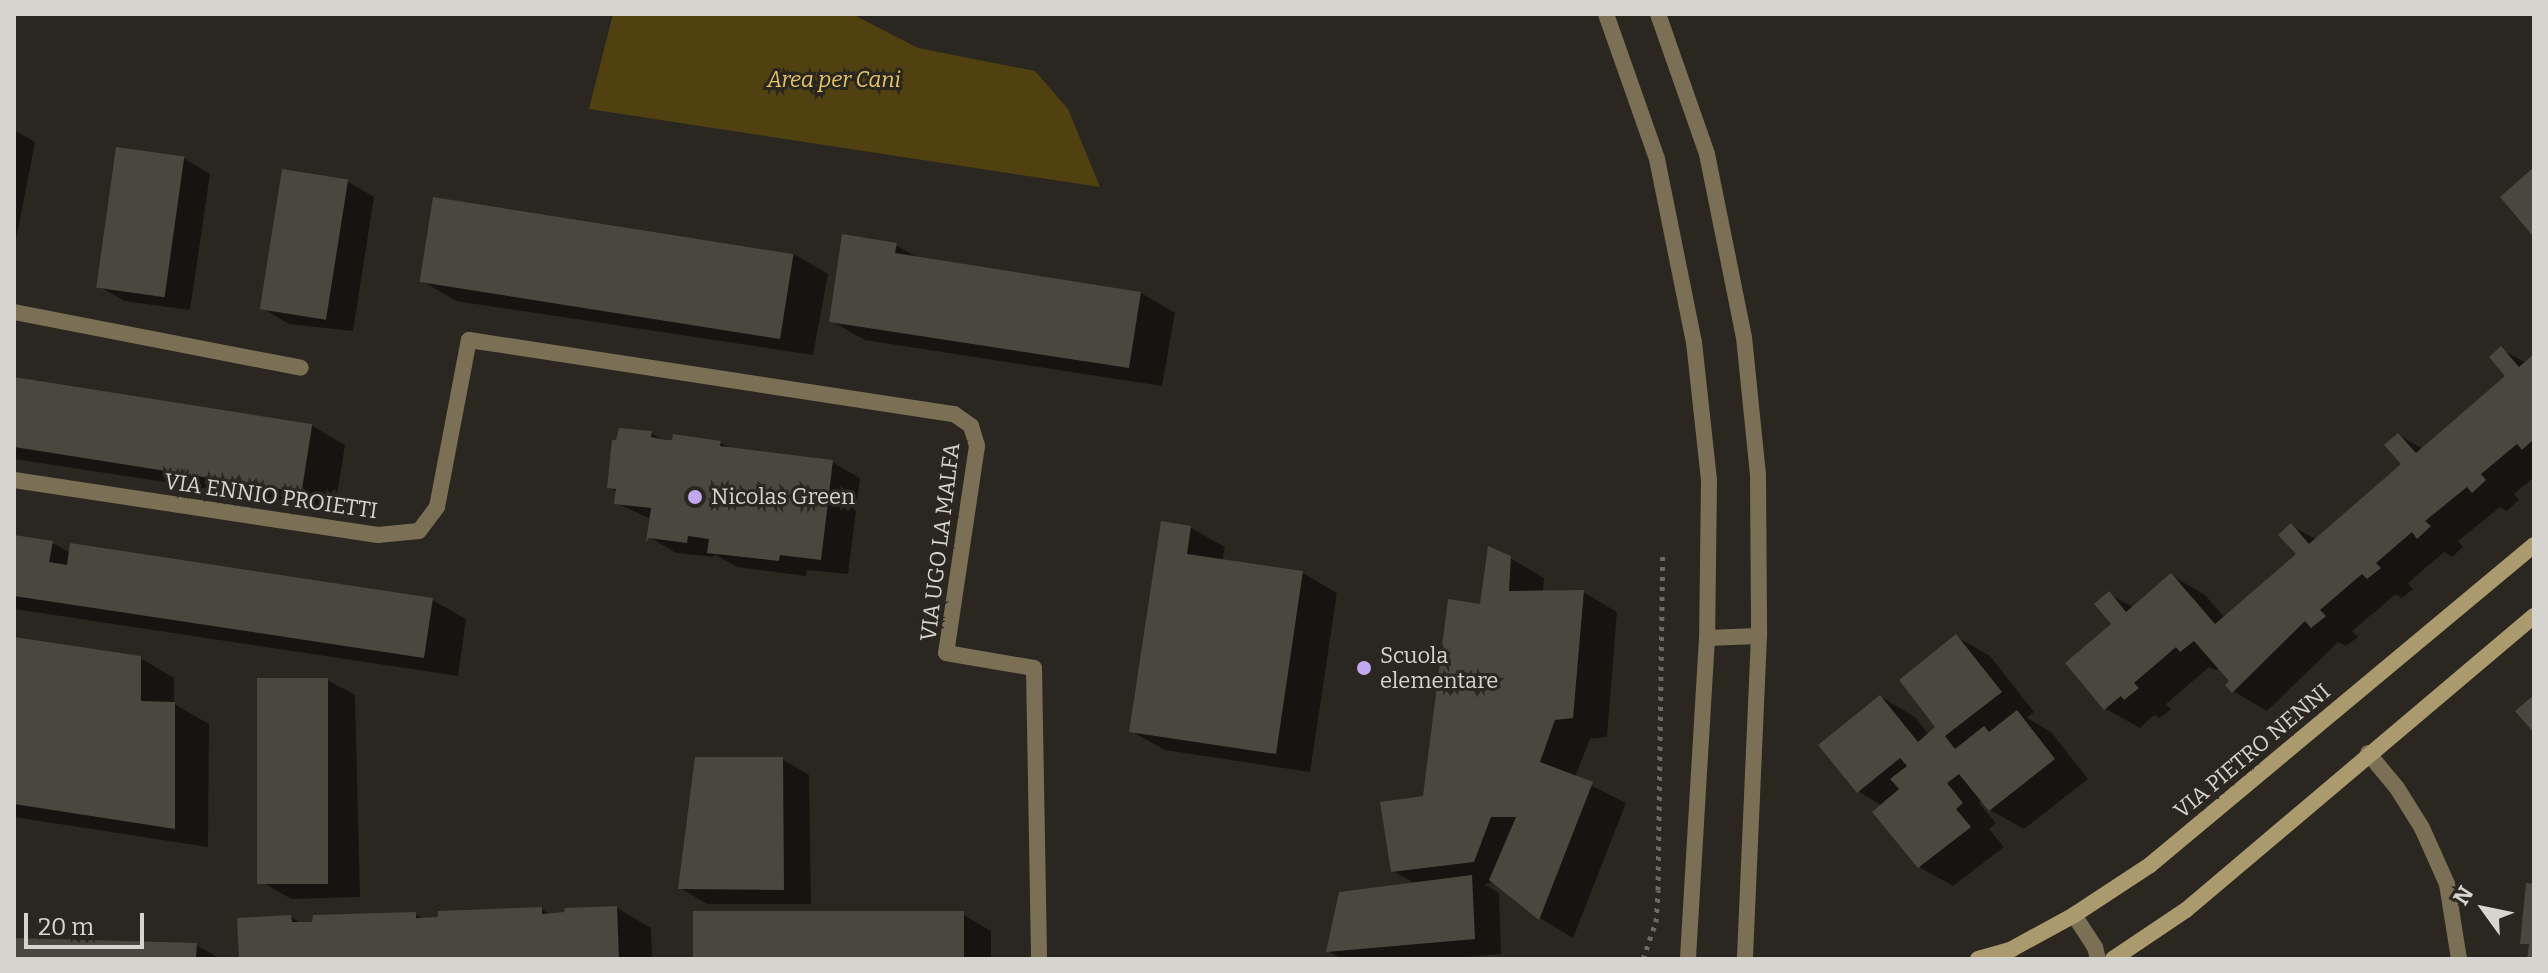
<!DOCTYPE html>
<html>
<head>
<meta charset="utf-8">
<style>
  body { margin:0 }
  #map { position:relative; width:2548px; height:973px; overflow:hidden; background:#2a2720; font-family:Bitter,serif }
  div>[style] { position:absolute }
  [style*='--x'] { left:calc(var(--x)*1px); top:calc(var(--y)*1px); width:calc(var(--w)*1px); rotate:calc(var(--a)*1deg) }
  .green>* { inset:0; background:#514111 }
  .shadow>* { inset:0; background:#0007 }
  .building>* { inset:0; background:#4a473f; transform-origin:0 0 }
  .path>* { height:5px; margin-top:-2.5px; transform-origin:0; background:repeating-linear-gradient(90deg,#6b6963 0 4px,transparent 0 10px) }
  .street>* { height:16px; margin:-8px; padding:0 8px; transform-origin:8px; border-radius:8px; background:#7b7055 }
  .secondary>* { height:16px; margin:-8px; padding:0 8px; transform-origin:8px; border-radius:8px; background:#aa9a6d }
  .dots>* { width:22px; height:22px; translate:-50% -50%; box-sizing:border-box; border:4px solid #2a2720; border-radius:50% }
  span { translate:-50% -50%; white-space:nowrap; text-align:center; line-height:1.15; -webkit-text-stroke:6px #2a2720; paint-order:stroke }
  .park-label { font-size:22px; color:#e6c360; font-style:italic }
  .street-label { font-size:22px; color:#d5d4cf }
  .poi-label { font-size:22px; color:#d5d4cf }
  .left { translate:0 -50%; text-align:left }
  .frame { position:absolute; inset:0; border:16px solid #d5d4cf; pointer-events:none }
  .north { position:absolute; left:2444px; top:869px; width:80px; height:80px; -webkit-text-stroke:6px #2a2720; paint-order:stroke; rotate:303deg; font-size:22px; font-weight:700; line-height:32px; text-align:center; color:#d5d4cf }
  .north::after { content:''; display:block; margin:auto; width:28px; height:36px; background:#d5d4cf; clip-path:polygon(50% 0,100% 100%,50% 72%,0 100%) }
  .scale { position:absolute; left:24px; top:913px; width:120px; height:36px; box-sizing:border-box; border:4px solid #d5d4cf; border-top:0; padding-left:10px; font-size:24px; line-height:28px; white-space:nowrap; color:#d5d4cf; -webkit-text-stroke:6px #2a2720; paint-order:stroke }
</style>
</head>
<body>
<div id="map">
  <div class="green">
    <div style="clip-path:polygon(613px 14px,852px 14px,918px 48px,1035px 71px,1068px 109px,1100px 187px,589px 109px)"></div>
  </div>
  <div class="shadow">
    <div style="clip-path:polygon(14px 130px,35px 142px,15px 245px,14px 245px)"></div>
    <div style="clip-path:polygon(183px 158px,210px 174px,190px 310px,124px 301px,97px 285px)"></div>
    <div style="clip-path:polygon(347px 181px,374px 197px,353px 331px,289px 324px,262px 308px)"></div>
    <div style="clip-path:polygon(435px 200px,794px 254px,828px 274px,813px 355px,456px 301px,422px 281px)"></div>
    <div style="clip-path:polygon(896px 245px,920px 259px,1141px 293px,1175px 313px,1162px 386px,865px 340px,831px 321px)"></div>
    <div style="clip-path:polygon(2501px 349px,2526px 363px,2534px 356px,2534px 477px,2514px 494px,2519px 500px,2507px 511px,2500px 507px,2458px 541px,2463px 547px,2452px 557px,2444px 552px,2408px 583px,2413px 589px,2402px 598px,2396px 594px,2352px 631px,2358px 637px,2346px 646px,2338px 642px,2267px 711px,2233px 691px,2232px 682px,2219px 667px,2216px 670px,2209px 667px,2166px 704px,2171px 709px,2160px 718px,2154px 715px,2140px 728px,2106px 709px,2114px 624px,2109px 594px,2134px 608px,2171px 575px,2205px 595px,2225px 618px,2299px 555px,2292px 526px,2317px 540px,2404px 464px,2399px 435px,2423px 449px,2508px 376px)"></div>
    <div style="clip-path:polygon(14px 379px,311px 425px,345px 445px,335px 508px,14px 459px)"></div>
    <div style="clip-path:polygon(651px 433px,666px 442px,720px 442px,732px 449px,832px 462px,860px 478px,848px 574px,807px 570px,806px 576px,737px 567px,714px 554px,714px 557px,676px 553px,649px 537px,651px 519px,616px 503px,617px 492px,609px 487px)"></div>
    <div style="clip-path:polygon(1191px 528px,1225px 547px,1222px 562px,1303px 573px,1337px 593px,1310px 772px,1165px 750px,1131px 731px)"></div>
    <div style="clip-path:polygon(14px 537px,52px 543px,71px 553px,432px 600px,466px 619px,458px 676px,14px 609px)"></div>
    <div style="clip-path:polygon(1510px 558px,1544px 578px,1543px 593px,1583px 592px,1617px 612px,1607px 737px,1590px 739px,1575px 777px,1626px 803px,1573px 938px,1540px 918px,1496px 882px,1484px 884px,1499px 893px,1501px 954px,1444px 959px,1342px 959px,1328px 951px,1416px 884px,1393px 871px,1425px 798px,1482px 606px)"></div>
    <div style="clip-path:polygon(1957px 637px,1990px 656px,2034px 712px,2027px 718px,2051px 732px,2088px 779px,2024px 829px,1990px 810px,1983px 800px,1979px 803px,1996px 823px,1989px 829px,2004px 847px,1953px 886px,1919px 867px,1882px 806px,1858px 791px,1881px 697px,1915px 717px,1929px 735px,1938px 728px)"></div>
    <div style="clip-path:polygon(14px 639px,140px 658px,174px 678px,174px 704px,209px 724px,208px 847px,14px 817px)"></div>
    <div style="clip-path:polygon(327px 680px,355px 695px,360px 897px,291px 899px,264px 883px)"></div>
    <div style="clip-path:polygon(782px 759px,809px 775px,811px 904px,707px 904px,680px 888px)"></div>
    <div style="clip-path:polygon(617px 908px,651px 928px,652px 959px,241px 959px,291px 917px,302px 924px,415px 914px,426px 920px,541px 909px,552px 915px)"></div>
    <div style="clip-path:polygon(964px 915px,991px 931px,991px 959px,696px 959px)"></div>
    <div style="clip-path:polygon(14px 940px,196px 945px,221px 959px,14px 959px)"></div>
  </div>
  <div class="building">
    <div style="left:116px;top:147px;width:69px;height:142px;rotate:8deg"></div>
    <div style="clip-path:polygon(2534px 167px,2534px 233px,2532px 235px,2500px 197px)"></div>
    <div style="left:282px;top:169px;width:67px;height:142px;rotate:9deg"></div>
    <div style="left:433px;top:197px;width:365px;height:86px;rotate:9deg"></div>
    <div style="clip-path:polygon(842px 234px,897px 243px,895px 253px,1141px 292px,1129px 368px,829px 322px)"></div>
    <div style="clip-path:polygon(2501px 346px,2519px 367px,2534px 354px,2534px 439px,2522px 450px,2517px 444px,2481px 474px,2486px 480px,2472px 493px,2467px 487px,2425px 521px,2431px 526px,2417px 539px,2412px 532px,2376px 563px,2381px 568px,2367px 579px,2362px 574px,2320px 610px,2326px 616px,2311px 628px,2305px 621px,2232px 693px,2225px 685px,2229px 681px,2194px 641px,2180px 652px,2176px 647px,2134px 683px,2139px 688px,2124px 700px,2121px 696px,2104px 710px,2065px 663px,2111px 624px,2094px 604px,2109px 591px,2126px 612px,2171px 573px,2215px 624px,2296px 554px,2278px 535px,2291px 523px,2309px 544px,2401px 464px,2384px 445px,2398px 433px,2416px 453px,2505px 376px,2489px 357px)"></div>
    <div style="left:14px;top:377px;width:302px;height:69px;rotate:9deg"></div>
    <div style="clip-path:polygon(619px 428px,652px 431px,651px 437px,666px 440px,672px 440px,673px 434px,721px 441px,720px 446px,833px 460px,821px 560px,780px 555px,779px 561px,707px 553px,709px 539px,688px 536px,687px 543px,649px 538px,646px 542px,651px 508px,614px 504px,616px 489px,607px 488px,612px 440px,616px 440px)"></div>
    <div style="clip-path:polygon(1161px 521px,1191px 526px,1187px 554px,1303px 571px,1276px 754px,1129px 732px)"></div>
    <div style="clip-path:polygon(14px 535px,53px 541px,49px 562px,67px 565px,70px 543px,433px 598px,424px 658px,14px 596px)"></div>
    <div style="clip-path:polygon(1488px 546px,1511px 556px,1509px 591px,1584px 590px,1573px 718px,1555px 720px,1540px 762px,1593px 782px,1539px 920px,1489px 880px,1516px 817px,1491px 817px,1474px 862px,1391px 872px,1380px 802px,1423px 796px,1448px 599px,1480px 604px)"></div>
    <div style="clip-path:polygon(1956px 634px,2002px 692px,1945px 736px,1955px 749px,1984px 726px,1989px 732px,2017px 710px,2055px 759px,1989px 811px,1959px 774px,1947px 783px,1963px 803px,1956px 809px,1971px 827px,1918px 868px,1872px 812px,1899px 789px,1890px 779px,1907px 766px,1900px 758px,1857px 793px,1818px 745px,1880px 695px,1918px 742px,1935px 727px,1899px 680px)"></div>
    <div style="clip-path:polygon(14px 637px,141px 656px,141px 701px,175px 702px,175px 829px,14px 804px)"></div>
    <div style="left:257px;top:678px;width:71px;height:206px"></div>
    <div style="clip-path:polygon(2534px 695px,2534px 733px,2515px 711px)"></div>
    <div style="clip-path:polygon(695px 757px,783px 757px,784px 890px,678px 889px)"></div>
    <div style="clip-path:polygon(1472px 875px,1475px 939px,1326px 952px,1339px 892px)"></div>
    <div style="clip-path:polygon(2526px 883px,2534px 884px,2534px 959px,2527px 959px,2529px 944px,2520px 944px)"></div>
    <div style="clip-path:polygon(617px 906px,619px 959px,239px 959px,237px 918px,291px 915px,292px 922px,312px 922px,313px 915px,416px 912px,416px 918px,438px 917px,438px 911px,542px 907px,542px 914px,564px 912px,565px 908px)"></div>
    <div style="left:693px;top:911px;width:271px;height:48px"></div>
    <div style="clip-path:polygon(14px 938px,197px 943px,196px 959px,14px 959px)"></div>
  </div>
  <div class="path">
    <div style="--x:1643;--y:959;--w:39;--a:-71"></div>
    <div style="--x:1656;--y:922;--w:32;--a:-86"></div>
    <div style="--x:1658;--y:890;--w:339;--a:-89.2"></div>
  </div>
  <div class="street">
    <div style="--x:1606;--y:14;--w:154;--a:70.6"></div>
    <div style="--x:1657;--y:159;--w:187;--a:78.6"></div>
    <div style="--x:1694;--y:342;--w:140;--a:83.8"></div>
    <div style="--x:1709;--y:481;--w:157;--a:90.7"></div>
    <div style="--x:1707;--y:638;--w:322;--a:93.4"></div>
    <div style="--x:1658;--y:14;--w:148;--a:70.7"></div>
    <div style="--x:1707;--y:154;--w:187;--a:78.6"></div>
    <div style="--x:1744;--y:337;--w:140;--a:84.2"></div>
    <div style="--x:1758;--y:476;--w:160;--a:89.6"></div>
    <div style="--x:1759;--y:636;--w:323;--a:92.5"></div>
    <div style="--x:14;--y:312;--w:292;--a:11"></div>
    <div style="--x:14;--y:480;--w:368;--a:8.6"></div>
    <div style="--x:378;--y:535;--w:41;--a:-5.6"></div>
    <div style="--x:419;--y:531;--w:30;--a:-53"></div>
    <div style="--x:437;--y:507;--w:170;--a:-79.2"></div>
    <div style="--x:469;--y:340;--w:491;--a:8.7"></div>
    <div style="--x:954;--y:414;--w:21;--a:35"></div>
    <div style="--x:971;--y:426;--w:21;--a:73"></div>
    <div style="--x:977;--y:446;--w:209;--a:98.5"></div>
    <div style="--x:946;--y:653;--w:89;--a:9.7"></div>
    <div style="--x:1034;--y:668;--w:291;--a:89"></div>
    <div style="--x:1707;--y:638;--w:52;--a:-2.2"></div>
    <div style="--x:2368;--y:753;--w:45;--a:50.4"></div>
    <div style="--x:2397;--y:788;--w:47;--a:58"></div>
    <div style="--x:2422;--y:828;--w:61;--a:65.9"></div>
    <div style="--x:2447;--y:884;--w:76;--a:80.9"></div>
    <div style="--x:2074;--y:915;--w:38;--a:57"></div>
    <div style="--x:2095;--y:947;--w:12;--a:76"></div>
  </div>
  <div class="secondary">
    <div style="--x:1978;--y:959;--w:35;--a:-16"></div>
    <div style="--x:2012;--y:949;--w:71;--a:-28.7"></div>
    <div style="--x:2074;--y:915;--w:91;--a:-33.3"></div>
    <div style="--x:2150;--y:865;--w:500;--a:-39.8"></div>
    <div style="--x:2113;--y:959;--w:88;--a:-33.9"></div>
    <div style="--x:2186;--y:910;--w:456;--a:-40.2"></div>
  </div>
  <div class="dots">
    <div style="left:695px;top:497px;background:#c2a8f2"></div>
    <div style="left:1364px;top:668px;background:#c2a8f2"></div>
  </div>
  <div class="park-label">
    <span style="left:834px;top:80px">Area per Cani</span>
  </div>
  <div class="street-label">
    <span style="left:271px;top:496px;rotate:8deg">VIA ENNIO PROIETTI</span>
    <span style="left:940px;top:542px;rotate:-83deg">VIA UGO LA MALFA</span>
    <span style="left:2252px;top:751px;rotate:-40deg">VIA PIETRO NENNI</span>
  </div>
  <div class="poi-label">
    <span class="left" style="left:711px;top:497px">Nicolas Green</span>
    <span class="left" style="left:1380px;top:668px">Scuola<br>elementare</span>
  </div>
  <div class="frame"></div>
  <div class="north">N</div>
  <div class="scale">20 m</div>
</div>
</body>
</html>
